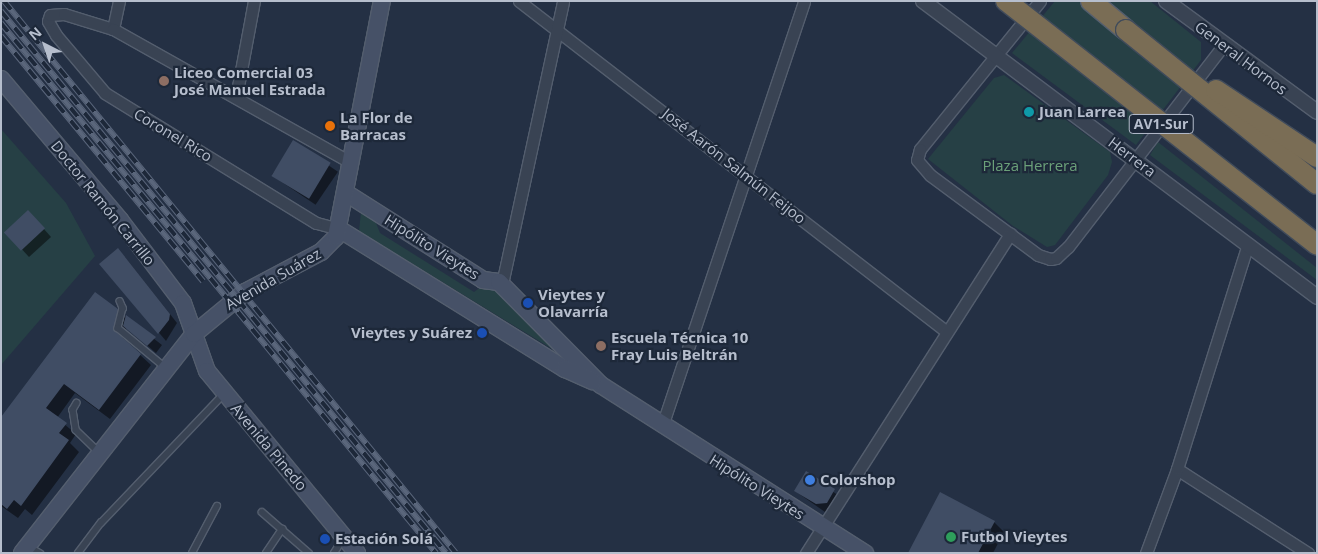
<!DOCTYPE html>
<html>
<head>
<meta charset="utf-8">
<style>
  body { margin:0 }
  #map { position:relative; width:1318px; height:554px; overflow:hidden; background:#243044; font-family:"Open Sans",sans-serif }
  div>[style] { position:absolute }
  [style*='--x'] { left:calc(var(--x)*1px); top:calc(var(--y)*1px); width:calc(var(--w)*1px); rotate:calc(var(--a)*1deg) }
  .green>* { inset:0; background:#264045 }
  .shadow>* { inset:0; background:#0007; transform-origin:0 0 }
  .building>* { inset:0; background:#404d64; transform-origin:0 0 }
  .roads { filter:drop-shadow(1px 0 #545e6e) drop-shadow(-1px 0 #545e6e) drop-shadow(0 1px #545e6e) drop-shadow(0 -1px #545e6e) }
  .service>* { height:5.5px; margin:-2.75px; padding:0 2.75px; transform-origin:2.75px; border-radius:2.75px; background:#394353 }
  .minor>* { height:11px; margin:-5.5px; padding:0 5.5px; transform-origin:5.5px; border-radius:5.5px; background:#394353 }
  .tertiary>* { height:14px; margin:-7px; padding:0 7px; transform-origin:7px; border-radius:7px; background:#394353 }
  .secondary>* { height:16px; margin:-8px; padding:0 8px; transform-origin:8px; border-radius:8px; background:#465167 }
  .motorway>* { height:20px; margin:-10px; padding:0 10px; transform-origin:10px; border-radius:10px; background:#7a6d55 }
  .rail>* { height:5.5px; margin-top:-2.75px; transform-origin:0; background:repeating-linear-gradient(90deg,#1d2839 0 11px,#5a667b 0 22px); box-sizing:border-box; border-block:1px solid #5a667b }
  .bridges { filter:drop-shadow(1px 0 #404b5b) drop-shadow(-1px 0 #404b5b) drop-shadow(0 1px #404b5b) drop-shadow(0 -1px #404b5b) }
  .motorway-bridge>* { height:20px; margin:-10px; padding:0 10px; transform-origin:10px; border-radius:10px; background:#7a6d55 }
  .dots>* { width:14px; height:14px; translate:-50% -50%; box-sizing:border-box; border:2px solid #1d2839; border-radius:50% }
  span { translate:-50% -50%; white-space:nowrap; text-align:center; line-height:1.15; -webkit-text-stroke:4.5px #1d2839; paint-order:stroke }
  .shield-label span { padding:1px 4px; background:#1d2839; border:1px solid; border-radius:4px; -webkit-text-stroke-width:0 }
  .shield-label { font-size:14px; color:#b6becd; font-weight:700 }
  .street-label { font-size:15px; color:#b6becd }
  .poi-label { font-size:15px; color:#b6becd; font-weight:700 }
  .left { translate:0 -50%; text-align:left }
  .right { translate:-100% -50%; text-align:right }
  .park-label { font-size:15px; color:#6ba079 }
  .frame { position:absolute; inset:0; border:2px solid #b6becd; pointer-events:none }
  .north { position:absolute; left:20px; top:20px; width:50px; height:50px; -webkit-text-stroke:4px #1d2839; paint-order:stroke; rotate:319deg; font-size:14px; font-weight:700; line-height:20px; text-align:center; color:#b6becd }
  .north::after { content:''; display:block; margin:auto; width:18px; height:22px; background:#b6becd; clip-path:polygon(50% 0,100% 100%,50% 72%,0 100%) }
</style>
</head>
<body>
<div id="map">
  <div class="green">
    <div style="clip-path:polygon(1055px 1px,1150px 1px,1201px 42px,1201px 60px,1136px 145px,1012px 53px)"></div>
    <div style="clip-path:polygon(1004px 75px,1110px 152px,1112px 162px,1108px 175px,1055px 245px,1047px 247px,1013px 226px,928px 159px,994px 78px)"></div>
    <div style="clip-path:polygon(1px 129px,66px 203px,95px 256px,1px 365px)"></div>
    <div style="clip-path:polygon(1158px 142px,1317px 268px,1317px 280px,1150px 155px)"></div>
    <div style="clip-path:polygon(361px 212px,374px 218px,380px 233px,474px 292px,481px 287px,498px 290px,508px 304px,556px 345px,554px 350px,359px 231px)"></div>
  </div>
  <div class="shadow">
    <div style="left:294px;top:142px;width:53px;height:40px;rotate:34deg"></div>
    <div style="clip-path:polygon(36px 220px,51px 237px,29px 257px,6px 232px)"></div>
    <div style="clip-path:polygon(125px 257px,177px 323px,166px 341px,101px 264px)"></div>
    <div style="clip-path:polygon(117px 310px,162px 345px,156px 353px,126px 327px,124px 340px,151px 365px,110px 419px,75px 393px,57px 418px,76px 434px,70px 443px,79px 452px,32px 515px,25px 509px,18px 518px,1px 506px,1px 419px)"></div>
    <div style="clip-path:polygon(806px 473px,842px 498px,835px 510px,825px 512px,795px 491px)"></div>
    <div style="clip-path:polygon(994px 522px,1004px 532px,993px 553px,909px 553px)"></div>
  </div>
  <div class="building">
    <div style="left:293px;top:140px;width:44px;height:42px;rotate:31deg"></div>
    <div style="left:28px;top:210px;width:25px;height:33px;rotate:47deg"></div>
    <div style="clip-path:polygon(118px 248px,170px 314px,169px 320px,158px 334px,99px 264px)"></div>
    <div style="clip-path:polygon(95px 292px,118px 309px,114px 330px,141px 354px,99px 410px,64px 384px,46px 408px,67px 423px,59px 433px,69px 440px,21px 506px,14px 500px,7px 509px,1px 504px,1px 417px)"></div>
    <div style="clip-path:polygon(126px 315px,156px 337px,147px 346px,123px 326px)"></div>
    <div style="clip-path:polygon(806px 471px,835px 489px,827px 503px,816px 504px,794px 491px)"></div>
    <div style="clip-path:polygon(940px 492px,995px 521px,978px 553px,908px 553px)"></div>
  </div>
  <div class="roads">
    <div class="service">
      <div style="--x:120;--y:301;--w:8;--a:67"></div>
      <div style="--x:123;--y:308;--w:21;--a:104"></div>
      <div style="--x:118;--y:328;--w:61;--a:39.7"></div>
      <div style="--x:77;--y:403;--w:8;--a:120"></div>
      <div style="--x:73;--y:410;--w:20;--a:81"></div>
      <div style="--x:76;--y:430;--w:32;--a:44"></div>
      <div style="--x:262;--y:512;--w:62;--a:41.1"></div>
      <div style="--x:29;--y:547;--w:13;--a:29"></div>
      <div style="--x:78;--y:553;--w:38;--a:-53"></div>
      <div style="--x:101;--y:523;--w:178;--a:-46.4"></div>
      <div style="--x:192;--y:553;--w:53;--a:-62"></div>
      <div style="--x:266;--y:553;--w:29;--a:-56"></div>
      <div style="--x:334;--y:553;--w:17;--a:-57"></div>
    </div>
    <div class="minor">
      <div style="--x:519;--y:1;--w:541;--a:37.72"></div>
      <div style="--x:1040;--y:1;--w:191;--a:129"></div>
      <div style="--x:920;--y:149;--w:11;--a:105"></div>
      <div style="--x:917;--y:160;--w:20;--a:49"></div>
      <div style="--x:930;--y:175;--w:134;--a:36.5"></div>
      <div style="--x:1038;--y:255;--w:13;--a:18"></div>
      <div style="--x:1050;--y:259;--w:6;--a:-9"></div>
      <div style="--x:1056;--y:258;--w:16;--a:-43"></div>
      <div style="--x:1068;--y:247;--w:254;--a:-52.4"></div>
      <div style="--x:113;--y:29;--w:29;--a:-78"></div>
      <div style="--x:236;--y:97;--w:98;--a:-79.4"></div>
      <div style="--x:339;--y:229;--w:24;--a:-165"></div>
      <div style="--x:316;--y:223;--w:248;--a:-148.4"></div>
      <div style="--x:105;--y:93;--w:76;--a:-130.2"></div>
      <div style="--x:56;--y:35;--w:16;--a:-120"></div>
      <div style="--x:48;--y:21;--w:6;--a:-72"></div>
      <div style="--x:50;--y:15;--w:14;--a:-4"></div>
      <div style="--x:64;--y:14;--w:51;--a:17"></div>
      <div style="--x:113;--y:29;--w:274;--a:29.3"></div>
      <div style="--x:502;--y:284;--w:289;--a:-77.8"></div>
      <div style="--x:662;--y:426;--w:448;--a:-71.5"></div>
      <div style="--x:1177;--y:469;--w:156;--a:32.7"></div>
      <div style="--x:806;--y:553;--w:379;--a:-57.4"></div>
      <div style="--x:1146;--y:553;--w:90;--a:-69.7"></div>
      <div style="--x:1177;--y:469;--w:236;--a:-72.5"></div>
    </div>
    <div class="tertiary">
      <div style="--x:923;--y:1;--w:493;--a:36.9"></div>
      <div style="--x:1166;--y:1;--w:187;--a:36.3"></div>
    </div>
    <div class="secondary">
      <div style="--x:1;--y:79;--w:185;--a:49.8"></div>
      <div style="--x:120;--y:220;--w:104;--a:52.8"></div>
      <div style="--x:183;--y:303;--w:72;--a:70.6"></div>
      <div style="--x:207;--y:371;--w:236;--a:50.5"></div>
      <div style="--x:346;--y:193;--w:162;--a:32.4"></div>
      <div style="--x:483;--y:280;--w:16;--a:7"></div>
      <div style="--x:499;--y:282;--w:145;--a:45.3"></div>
      <div style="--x:601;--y:385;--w:313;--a:32.5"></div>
      <div style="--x:339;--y:229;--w:266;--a:31.8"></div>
      <div style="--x:565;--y:369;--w:30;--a:24"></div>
      <div style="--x:22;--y:553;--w:278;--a:-51.9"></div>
      <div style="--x:194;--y:334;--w:66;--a:-39.5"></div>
      <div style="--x:245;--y:292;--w:86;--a:-27.8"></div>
      <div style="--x:321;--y:252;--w:21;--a:-45"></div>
      <div style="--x:336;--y:237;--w:240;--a:-79"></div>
    </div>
    <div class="motorway">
      <div style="--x:1091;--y:1;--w:45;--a:39.6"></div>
    </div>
  </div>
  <div class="rail">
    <div style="--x:4;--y:1;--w:713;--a:50.69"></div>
    <div style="--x:1;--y:11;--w:701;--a:50.61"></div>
    <div style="--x:1;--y:23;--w:686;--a:50.62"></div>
    <div style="--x:1;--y:36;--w:318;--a:50.5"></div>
  </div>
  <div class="bridges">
    <div class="motorway-bridge">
      <div style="--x:1006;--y:1;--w:395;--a:38.1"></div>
      <div style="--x:1126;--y:30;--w:245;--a:38.9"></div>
      <div style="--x:1216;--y:90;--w:121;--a:33.6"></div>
    </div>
  </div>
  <div class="dots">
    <div style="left:164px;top:81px;background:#8d6e63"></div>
    <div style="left:1029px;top:112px;background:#0f9aa8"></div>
    <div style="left:330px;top:126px;background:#e8710a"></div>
    <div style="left:528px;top:303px;background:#1a4fb4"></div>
    <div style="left:482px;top:333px;background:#1a4fb4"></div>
    <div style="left:601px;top:346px;background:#8d6e63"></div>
    <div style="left:810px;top:480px;background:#3f7fe0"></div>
    <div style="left:951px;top:537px;background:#2e9e5b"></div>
    <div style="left:325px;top:539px;background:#1a4fb4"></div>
  </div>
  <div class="shield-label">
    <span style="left:1161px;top:124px">AV1-Sur</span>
  </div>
  <div class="street-label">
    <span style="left:1241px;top:58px;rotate:37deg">General Hornos</span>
    <span style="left:173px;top:135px;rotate:31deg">Coronel Rico</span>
    <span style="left:1132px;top:157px;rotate:37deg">Herrera</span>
    <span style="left:734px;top:166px;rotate:38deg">José Aarón Salmún Feijoo</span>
    <span style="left:103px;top:203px;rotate:51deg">Doctor Ramón Carrillo</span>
    <span style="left:432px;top:247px;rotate:32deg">Hipólito Vieytes</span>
    <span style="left:273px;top:279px;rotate:-30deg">Avenida Suárez</span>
    <span style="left:269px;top:447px;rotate:50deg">Avenida Pinedo</span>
    <span style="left:757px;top:487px;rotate:32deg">Hipólito Vieytes</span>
  </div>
  <div class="poi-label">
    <span class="left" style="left:174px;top:81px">Liceo Comercial 03<br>José Manuel Estrada</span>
    <span class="left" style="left:1039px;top:112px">Juan Larrea</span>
    <span class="left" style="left:340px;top:126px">La Flor de<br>Barracas</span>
    <span class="left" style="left:538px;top:303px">Vieytes y<br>Olavarría</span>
    <span class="right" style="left:472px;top:333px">Vieytes y Suárez</span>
    <span class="left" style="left:611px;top:346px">Escuela Técnica 10<br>Fray Luis Beltrán</span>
    <span class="left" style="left:820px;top:480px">Colorshop</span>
    <span class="left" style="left:961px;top:537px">Futbol Vieytes</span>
    <span class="left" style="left:335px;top:539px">Estación Solá</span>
  </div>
  <div class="park-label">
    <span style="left:1030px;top:166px">Plaza Herrera</span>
  </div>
  <div class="frame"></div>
  <div class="north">N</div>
</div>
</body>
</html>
